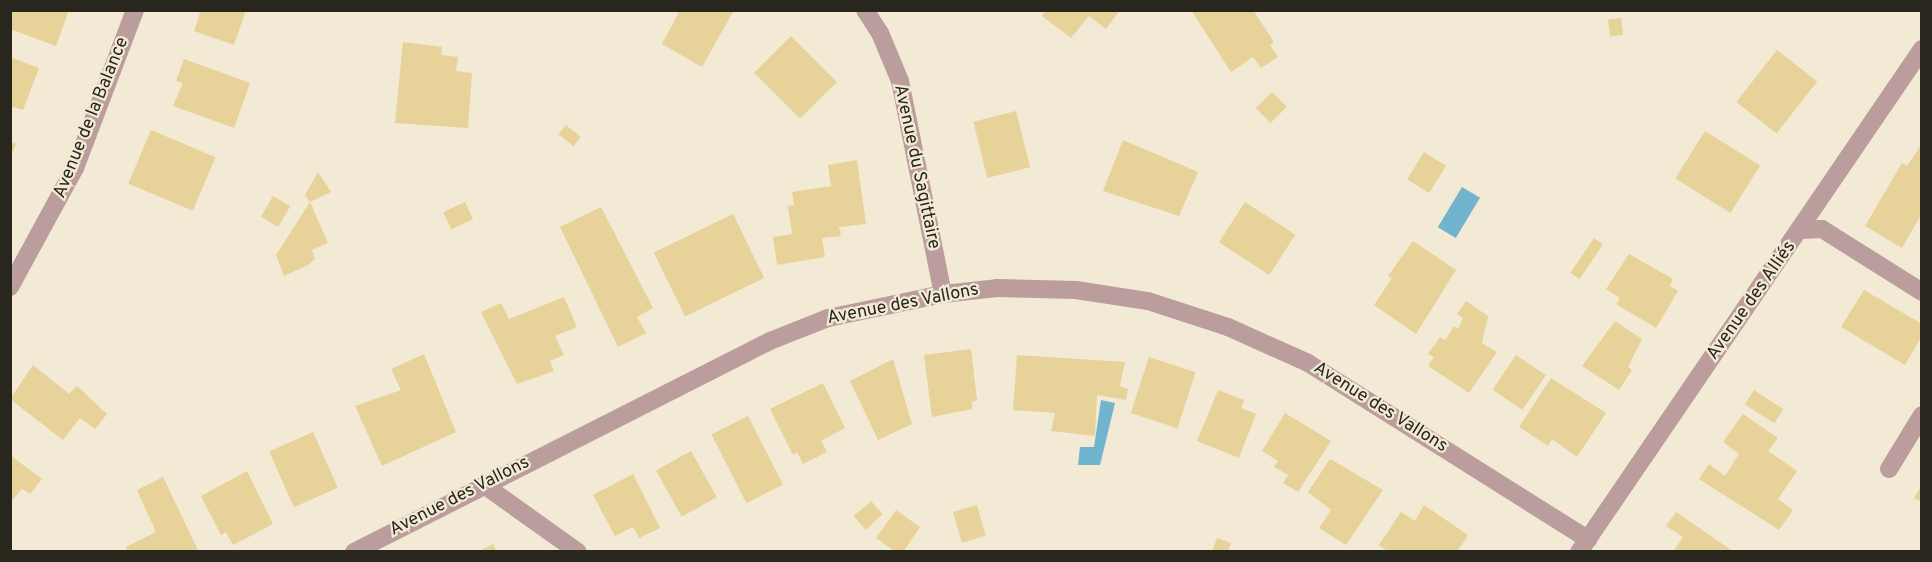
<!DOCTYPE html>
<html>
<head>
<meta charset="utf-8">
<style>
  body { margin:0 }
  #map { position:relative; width:1932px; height:562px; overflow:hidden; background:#f2ead4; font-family:Overpass,sans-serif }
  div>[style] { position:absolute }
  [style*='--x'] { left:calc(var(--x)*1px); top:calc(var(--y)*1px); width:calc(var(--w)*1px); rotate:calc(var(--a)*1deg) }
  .water>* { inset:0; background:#71b4ce; transform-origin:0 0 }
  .building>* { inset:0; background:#e7d299; transform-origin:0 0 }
  .minor>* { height:18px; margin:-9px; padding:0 9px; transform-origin:9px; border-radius:9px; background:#ba9d9c }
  span { translate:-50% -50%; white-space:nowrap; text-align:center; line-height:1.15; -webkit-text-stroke:4.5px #f2ead4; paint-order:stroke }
  .street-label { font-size:18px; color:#29261e }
  .frame { position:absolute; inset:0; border:12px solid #29261e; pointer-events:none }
</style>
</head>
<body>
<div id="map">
  <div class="water">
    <div style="left:1462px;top:187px;width:21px;height:47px;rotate:31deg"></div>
    <div style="clip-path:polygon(1101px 400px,1115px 403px,1100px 465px,1078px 465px,1080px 447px,1094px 447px)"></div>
  </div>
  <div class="building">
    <div style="clip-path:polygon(10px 10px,69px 10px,56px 46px,10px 29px)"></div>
    <div style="clip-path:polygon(201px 10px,246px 10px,234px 45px,194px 31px)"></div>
    <div style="clip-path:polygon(680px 10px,734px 10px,702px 67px,662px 44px)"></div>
    <div style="clip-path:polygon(1046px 10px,1120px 10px,1106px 29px,1089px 16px,1071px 38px,1042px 16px)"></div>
    <div style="clip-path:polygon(1191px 10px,1253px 10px,1274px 42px,1270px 45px,1278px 57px,1261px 68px,1253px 57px,1231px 72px)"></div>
    <div style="left:1621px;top:18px;width:17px;height:13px;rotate:83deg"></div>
    <div style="left:791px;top:36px;width:65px;height:52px;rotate:45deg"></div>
    <div style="clip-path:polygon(403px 42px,442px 47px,441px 55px,458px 57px,456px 71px,472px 73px,468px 128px,395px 123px)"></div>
    <div style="left:1777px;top:50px;width:51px;height:66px;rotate:38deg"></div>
    <div style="clip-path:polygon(10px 57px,39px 68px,23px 110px,10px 106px)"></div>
    <div style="clip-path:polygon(184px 59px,250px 83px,234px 128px,173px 106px,183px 83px,176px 81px)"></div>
    <div style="left:1272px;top:92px;width:21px;height:23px;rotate:45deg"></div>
    <div style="left:1016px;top:111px;width:58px;height:44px;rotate:76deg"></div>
    <div style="left:566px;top:125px;width:19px;height:12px;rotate:39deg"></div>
    <div style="left:151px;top:130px;width:70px;height:58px;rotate:23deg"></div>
    <div style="left:1705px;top:131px;width:65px;height:56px;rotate:32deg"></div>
    <div style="clip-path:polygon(1123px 140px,1198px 172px,1179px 216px,1103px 191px)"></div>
    <div style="clip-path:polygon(10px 142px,16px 144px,10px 158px)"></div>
    <div style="clip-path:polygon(1922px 144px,1922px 213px,1902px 248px,1865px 226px,1902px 163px,1907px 166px)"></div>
    <div style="left:1424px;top:152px;width:26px;height:32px;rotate:32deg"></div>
    <div style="clip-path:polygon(857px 160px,866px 224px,839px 227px,841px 236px,822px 238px,825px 257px,777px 265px,773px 237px,792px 234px,788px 206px,794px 205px,792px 192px,831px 186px,828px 165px)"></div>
    <div style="clip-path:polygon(318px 172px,331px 192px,310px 202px,305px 195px)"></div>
    <div style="left:273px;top:196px;width:20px;height:24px;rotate:30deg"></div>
    <div style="clip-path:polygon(310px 202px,328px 243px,312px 250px,315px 259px,308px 265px,284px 276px,276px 255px)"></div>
    <div style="left:465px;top:202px;width:19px;height:24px;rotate:65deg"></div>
    <div style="left:1245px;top:202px;width:60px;height:48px;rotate:33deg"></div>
    <div style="clip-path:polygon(601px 207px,653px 308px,637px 317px,646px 333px,618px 347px,560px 227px)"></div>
    <div style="left:733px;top:214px;width:71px;height:88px;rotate:64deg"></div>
    <div style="left:1594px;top:238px;width:11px;height:42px;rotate:34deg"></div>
    <div style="clip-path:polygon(1413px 241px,1456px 270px,1416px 334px,1374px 305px,1392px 278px,1388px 276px)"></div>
    <div style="clip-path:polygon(1629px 254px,1673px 279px,1670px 286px,1678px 291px,1656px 328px,1616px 304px,1620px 298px,1606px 289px)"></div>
    <div style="clip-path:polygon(1864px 290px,1922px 324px,1922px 336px,1905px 365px,1841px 327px)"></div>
    <div style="clip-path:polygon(564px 297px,577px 327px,555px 336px,564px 355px,550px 361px,554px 371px,517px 384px,481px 312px,501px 303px,509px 319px)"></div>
    <div style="clip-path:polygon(1466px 301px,1488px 316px,1482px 343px,1497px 352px,1469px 393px,1428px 366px,1434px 357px,1428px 354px,1440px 337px,1445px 340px,1454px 326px,1458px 329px,1463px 318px,1457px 314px)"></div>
    <div style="clip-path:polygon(1615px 321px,1642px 339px,1628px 367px,1632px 370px,1619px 390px,1582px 366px)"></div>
    <div style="clip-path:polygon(971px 349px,977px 400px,972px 402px,972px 409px,932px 417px,924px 355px)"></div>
    <div style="clip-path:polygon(424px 354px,456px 432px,382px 466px,355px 406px,401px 390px,391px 369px)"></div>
    <div style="clip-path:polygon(1017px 355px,1125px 362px,1120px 386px,1128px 389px,1126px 400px,1097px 395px,1095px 436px,1051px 431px,1055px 413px,1013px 410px)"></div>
    <div style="left:1516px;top:355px;width:36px;height:42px;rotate:34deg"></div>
    <div style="left:1149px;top:357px;width:49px;height:59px;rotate:18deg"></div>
    <div style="clip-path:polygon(893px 359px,912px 424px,878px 440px,850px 381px)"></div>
    <div style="clip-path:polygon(33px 365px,69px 394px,77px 386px,107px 414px,95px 429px,80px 418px,63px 440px,10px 399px)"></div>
    <div style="clip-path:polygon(1551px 378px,1606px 413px,1577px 457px,1552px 439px,1548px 446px,1519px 427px)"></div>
    <div style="clip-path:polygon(823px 383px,845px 428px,821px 441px,827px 452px,803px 464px,797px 452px,793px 455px,770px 409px)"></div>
    <div style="clip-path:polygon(1218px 390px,1244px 400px,1241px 408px,1256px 414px,1239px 458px,1197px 441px)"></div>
    <div style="left:1754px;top:390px;width:35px;height:17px;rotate:33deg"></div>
    <div style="clip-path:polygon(1285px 413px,1331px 441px,1298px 492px,1283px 483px,1288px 475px,1274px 467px,1278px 461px,1262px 451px)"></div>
    <div style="clip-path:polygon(1743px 414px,1778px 438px,1768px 451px,1797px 471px,1778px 499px,1793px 510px,1779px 530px,1699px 479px,1709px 464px,1725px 476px,1739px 454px,1723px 442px)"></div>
    <div style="left:748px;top:416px;width:77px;height:41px;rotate:63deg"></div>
    <div style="left:313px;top:432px;width:61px;height:48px;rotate:66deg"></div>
    <div style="left:691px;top:451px;width:53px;height:40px;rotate:61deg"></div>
    <div style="clip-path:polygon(10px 455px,42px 479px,30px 494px,22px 489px,10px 503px)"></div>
    <div style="clip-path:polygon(1330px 459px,1383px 490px,1346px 545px,1319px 528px,1331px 510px,1308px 492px)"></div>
    <div style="clip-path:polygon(247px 471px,273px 524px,233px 545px,226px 532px,221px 535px,201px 496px)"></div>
    <div style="clip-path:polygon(633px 474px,660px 528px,639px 538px,633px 527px,615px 536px,593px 495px)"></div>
    <div style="clip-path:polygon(163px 477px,199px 552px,128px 552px,126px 547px,156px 532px,137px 490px)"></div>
    <div style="clip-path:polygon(1922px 485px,1922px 502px,1914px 498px)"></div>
    <div style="left:871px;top:501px;width:18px;height:23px;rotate:49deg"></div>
    <div style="left:977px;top:505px;width:32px;height:25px;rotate:74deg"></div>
    <div style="clip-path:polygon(1424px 505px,1468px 535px,1457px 552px,1389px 552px,1379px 545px,1401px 512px,1415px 521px)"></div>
    <div style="clip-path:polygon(896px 510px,920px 527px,903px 552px,896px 552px,876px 538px)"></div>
    <div style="clip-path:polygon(1676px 512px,1734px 552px,1673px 552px,1683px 537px,1666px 526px)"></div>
    <div style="clip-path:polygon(1217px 538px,1231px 543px,1228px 552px,1212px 552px)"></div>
    <div style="clip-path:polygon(493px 544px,497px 552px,477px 552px)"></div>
  </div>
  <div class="minor">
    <div style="--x:865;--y:10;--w:27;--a:57"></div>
    <div style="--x:880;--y:33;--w:52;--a:67.4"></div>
    <div style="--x:900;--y:81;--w:217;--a:78.6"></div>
    <div style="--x:1801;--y:230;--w:21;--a:-3"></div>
    <div style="--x:1822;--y:229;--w:118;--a:32.2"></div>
    <div style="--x:10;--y:287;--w:136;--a:-61.4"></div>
    <div style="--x:75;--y:168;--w:169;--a:-69.2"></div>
    <div style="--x:1889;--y:469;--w:63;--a:-58.6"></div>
    <div style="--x:484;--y:485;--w:115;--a:35.5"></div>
    <div style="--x:354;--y:552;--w:466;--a:-26.9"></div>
    <div style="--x:770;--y:341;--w:62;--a:-21.6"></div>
    <div style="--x:828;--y:318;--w:117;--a:-11.8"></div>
    <div style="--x:943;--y:294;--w:54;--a:-6.3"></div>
    <div style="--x:997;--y:288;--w:79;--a:1.5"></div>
    <div style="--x:1076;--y:290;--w:73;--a:8.7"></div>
    <div style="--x:1148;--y:301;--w:84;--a:18"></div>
    <div style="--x:1228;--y:327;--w:88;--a:24.2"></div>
    <div style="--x:1308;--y:363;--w:331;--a:32.2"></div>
    <div style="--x:1579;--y:552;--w:609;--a:-55.71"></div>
  </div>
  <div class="street-label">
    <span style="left:92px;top:118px;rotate:-68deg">Avenue de la Balance</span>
    <span style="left:916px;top:167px;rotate:78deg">Avenue du Sagittaire</span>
    <span style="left:1752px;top:301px;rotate:-55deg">Avenue des Alliés</span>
    <span style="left:903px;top:305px;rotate:-11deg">Avenue des Vallons</span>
    <span style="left:1380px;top:408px;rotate:32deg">Avenue des Vallons</span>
    <span style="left:460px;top:497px;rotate:-27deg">Avenue des Vallons</span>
  </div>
  <div class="frame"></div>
</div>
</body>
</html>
